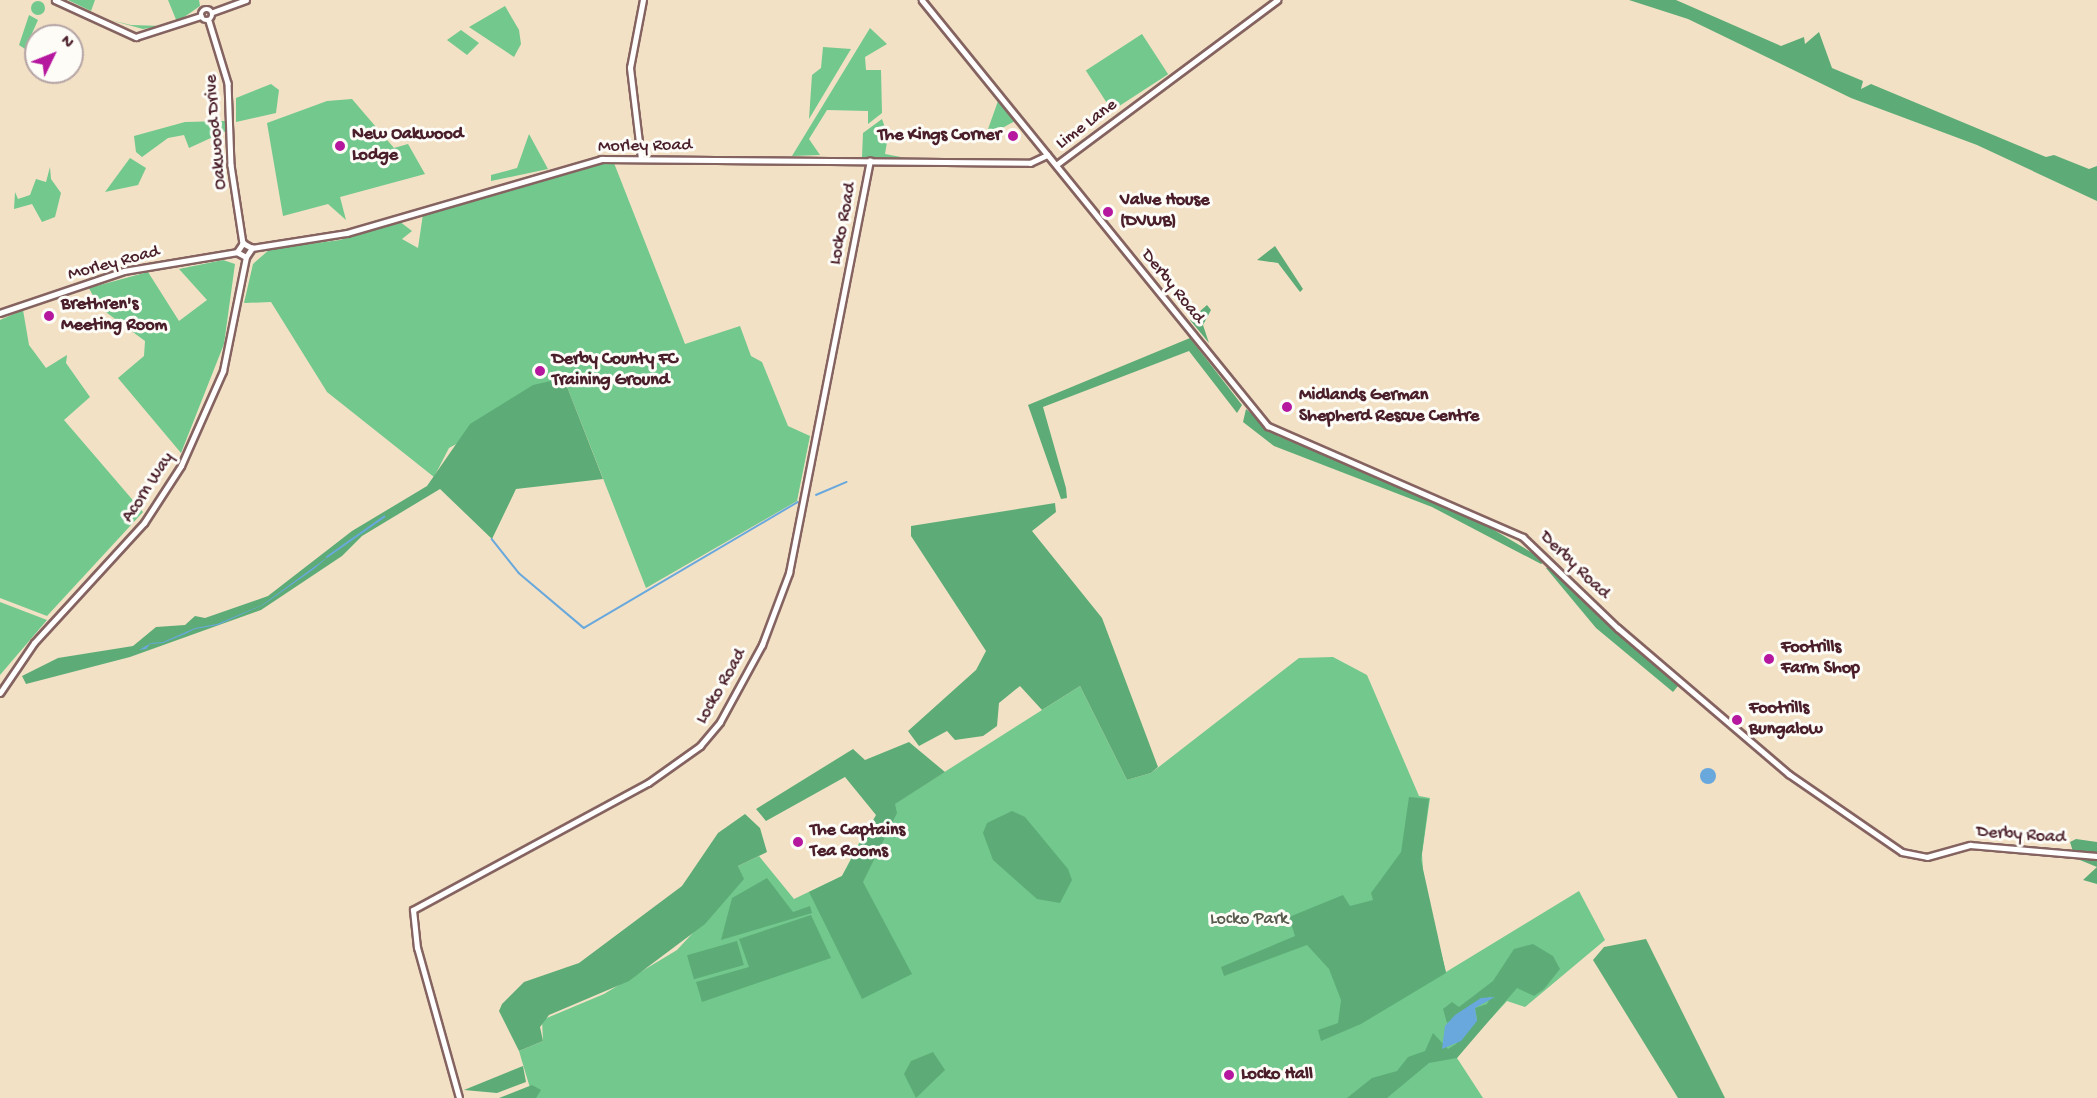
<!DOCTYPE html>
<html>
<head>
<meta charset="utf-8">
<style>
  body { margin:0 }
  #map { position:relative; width:2097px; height:1098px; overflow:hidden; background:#f2e1c5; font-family:"Gochi Hand",sans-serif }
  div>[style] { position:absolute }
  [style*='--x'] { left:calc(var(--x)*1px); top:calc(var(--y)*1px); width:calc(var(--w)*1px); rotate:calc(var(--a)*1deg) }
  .green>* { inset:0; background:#72c88d; transform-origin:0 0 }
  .round { border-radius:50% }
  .forest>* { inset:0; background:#5dac78; transform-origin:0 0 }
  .water>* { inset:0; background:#69a8dc }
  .stream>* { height:1.5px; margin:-0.75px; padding:0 0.75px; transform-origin:0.75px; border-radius:0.75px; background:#69a8dc }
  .roads { filter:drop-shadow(2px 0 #856361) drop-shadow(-2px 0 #856361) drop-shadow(0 2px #856361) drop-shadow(0 -2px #856361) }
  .tertiary>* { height:4.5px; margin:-2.25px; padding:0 2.25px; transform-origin:2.25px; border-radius:2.25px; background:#fff }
  .tertiary>.ring { margin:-2.25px; padding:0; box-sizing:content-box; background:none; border:4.5px solid #fff; border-radius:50% }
  .dots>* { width:16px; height:16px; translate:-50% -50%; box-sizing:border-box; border:3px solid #fdfcf7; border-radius:50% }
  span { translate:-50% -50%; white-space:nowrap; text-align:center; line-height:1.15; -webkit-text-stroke:6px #fdfcf7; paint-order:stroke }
  .street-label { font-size:18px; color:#4a1f2b }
  .poi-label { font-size:18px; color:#4a1f2b; font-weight:700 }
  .left { translate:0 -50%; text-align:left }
  .right { translate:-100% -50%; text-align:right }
  .park-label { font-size:18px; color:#585a4d }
  .north { position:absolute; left:24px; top:24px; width:60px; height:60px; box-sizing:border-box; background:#fdfcf7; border:2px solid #b5a4a5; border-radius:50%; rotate:47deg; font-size:16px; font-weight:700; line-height:24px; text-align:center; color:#4a1f2b }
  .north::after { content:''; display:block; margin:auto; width:21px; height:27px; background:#b5179e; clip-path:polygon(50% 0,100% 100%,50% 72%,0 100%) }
</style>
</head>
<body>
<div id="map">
  <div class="green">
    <div style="clip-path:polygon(68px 0,95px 0,91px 11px)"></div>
    <div style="clip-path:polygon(168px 0,199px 0,200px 6px,177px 22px)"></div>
    <div class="round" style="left:31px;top:1px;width:14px;height:14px"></div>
    <div style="clip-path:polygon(505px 6px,519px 30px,521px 44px,514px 57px,469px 27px)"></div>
    <div style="clip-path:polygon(29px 15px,38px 20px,25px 49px,19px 45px)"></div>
    <div style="clip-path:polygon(110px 20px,131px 25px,162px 26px,143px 29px)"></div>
    <div style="clip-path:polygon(870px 28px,887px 44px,865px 57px,866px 70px,881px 70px,882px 113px,868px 124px,868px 111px,827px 110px,809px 139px,820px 155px,792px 156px)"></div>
    <div style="clip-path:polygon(461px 30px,479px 43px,467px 55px,447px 40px)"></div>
    <div style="left:1142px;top:34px;width:48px;height:67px;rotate:57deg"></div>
    <div style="clip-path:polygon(823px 47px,851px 49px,809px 119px,812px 75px,821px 68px)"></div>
    <div style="clip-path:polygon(271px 84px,279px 90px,276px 113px,236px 122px,236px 98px)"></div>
    <div style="clip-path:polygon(352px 99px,394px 148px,408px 144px,425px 174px,340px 197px,346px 220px,328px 204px,283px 216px,267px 123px,327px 101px)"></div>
    <div style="clip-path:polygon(998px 101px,1015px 121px,993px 133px,987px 132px)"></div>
    <div style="clip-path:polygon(882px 119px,888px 136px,885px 154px,906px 158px,862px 157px,863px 133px)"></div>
    <div style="clip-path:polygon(225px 121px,226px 131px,189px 148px,184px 135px,168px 138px,142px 157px,136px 152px,134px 136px,185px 122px)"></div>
    <div style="clip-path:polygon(529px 134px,548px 169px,491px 181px,491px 175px,517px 168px)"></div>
    <div style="clip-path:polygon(130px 158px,146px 168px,138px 185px,105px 192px)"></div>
    <div style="clip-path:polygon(590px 163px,614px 163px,685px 344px,740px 326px,751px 356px,762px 362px,788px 426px,810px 436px,797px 501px,646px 588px,566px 384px,449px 448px,434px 477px,327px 392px,271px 302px,244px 303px,253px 264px,270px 249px,340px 240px,399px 221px,412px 231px,402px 239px,418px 248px,423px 214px)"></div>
    <div style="clip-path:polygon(50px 167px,51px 179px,61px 193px,55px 217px,42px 222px,32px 204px,14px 209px,15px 192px,18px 199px,30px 195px,36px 179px,46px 182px)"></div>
    <div style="clip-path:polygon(223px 260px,235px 264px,224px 344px,181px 453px,118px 378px,144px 356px,145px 341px,99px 307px,89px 288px,148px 272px,179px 321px,207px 300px,179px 269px)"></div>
    <div style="clip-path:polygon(23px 310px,29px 345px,46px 368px,67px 355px,66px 363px,90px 397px,64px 420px,143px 512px,47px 616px,0 598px,0 320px)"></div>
    <div style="clip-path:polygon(0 602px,47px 620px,0 675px)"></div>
    <div style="clip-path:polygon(1333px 657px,1367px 675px,1419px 796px,1430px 798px,1422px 854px,1424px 886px,1446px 972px,1579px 891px,1605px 940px,1525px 1007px,1507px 1001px,1464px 1048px,1457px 1058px,1483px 1098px,533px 1098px,519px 1051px,543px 1041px,542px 1020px,604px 994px,677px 950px,743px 879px,738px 866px,759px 856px,794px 899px,842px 876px,859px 843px,894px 804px,1080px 686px,1127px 780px,1151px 773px,1299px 658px)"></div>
  </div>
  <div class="forest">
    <div style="clip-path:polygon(1629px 0,1676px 0,1781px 46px,1804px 37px,1805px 44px,1819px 32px,1832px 68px,1863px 81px,1861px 89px,1871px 84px,2046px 157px,2054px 155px,2089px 169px,2097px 166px,2097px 201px,1977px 145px,1851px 98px,1688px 19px)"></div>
    <div style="clip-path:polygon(1275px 246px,1303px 289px,1300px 292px,1278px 263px,1257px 260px)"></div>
    <div style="clip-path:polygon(1207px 305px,1211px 310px,1203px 325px,1209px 343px,1190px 320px)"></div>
    <div style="clip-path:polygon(1190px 338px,1242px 405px,1237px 413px,1189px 351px,1043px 407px,1066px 488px,1067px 498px,1061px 499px,1028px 405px)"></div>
    <div style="clip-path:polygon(555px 380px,566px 384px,603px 479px,516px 489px,492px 539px,440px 489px,362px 536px,342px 556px,261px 610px,130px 657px,26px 684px,22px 676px,58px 658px,133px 646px,156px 627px,185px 625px,195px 616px,205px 618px,268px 596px,352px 531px,427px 486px,470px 424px,533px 385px)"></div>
    <div style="clip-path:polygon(1246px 409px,1278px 436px,1472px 517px,1546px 561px,1541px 564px,1432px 507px,1274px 446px,1243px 422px)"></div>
    <div style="clip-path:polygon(1055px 503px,1056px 512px,1032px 531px,1102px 618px,1158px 767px,1151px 773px,1127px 780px,1080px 686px,1042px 710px,1020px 686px,999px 703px,997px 726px,983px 736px,955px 740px,947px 731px,919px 746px,908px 731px,976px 670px,986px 651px,911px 536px,911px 526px)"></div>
    <div style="clip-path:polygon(1550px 565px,1678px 686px,1673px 692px,1596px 628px,1546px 568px)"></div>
    <div style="clip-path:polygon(909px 742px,945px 772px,895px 804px,897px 813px,863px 882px,912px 974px,862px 999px,809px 892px,842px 876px,876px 815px,845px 777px,766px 821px,756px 809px,853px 749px,865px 760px)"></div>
    <div style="clip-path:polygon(1409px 797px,1429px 799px,1421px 860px,1446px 973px,1361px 1024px,1321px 1041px,1318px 1030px,1338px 1023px,1341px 1000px,1329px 969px,1307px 945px,1224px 976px,1221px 967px,1295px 936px,1289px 917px,1343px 895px,1350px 906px,1373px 900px,1371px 893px,1401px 852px)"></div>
    <div style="clip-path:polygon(1012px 811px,1025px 817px,1068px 869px,1072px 880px,1060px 903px,1037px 899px,993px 860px,983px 833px,987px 823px)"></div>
    <div style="clip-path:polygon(745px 814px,760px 828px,767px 852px,738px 866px,744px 879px,705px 924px,629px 981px,549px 1015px,540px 1027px,543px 1041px,519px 1051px,499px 1011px,502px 1004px,524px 982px,579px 963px,682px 886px,718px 833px)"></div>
    <div style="clip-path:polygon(2076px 839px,2097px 842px,2097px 884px,2083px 880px,2097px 867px,2075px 858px,2070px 842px)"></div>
    <div style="clip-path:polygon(767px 878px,793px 912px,810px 906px,812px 913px,721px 940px,732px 898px)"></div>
    <div style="clip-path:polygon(811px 915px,831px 958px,702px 1002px,696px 982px,749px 967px,739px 939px)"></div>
    <div style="clip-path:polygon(1646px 939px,1725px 1098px,1678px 1098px,1593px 960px,1604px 947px)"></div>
    <div style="left:737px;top:941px;width:25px;height:52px;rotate:74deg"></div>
    <div style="clip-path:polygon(1533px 944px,1553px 956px,1560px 969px,1544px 989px,1534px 996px,1517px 988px,1457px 1058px,1429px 1063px,1387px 1098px,1347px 1098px,1372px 1078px,1397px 1071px,1408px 1057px,1425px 1051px,1433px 1033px,1448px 1049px,1456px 1044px,1477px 1019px,1475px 1008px,1487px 1004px,1491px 996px,1447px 1023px,1443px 1009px,1452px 1002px,1459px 1007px,1493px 981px,1514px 949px)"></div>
    <div style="clip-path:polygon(933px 1052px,945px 1070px,916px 1098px,904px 1074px,911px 1061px)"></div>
    <div style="clip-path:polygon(523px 1066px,526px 1082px,497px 1093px,464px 1090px)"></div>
    <div style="clip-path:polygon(532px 1085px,541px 1090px,536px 1098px,499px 1098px)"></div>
  </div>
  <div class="water">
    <div style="clip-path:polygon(329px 556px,314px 569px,263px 605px,218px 625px,195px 629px,185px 634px,163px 643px,150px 644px,146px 649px,139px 650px,151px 643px,163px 642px,195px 628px,217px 624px,262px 605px)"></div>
    <div class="round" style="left:1700px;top:768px;width:16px;height:16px"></div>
    <div style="clip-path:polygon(1495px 997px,1475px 1008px,1477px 1021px,1461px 1041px,1442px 1049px,1445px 1026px,1455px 1015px,1481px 998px)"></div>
  </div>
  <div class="stream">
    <div style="--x:816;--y:495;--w:33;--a:-23"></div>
    <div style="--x:492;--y:539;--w:43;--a:51.5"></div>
    <div style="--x:519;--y:573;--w:85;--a:40.2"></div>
    <div style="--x:584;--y:628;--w:248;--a:-30.5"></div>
    <div style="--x:327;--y:557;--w:70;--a:-35.1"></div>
  </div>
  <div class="roads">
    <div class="tertiary">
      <div style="--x:55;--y:0;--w:89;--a:24.6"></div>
      <div style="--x:136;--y:37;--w:68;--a:-17.9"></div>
      <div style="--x:922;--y:0;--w:549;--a:50.92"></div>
      <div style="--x:1268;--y:426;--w:278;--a:23.5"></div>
      <div style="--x:1523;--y:537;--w:132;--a:43.8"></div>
      <div style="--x:1618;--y:628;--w:225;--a:40.5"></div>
      <div style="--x:1789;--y:774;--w:137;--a:34.6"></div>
      <div style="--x:1902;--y:852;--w:25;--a:11"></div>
      <div style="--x:1927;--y:857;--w:45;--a:-15.6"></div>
      <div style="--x:1970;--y:845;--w:127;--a:5"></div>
      <div class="ring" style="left:201px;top:9px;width:7.5px;height:7.5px"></div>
      <div style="--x:213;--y:12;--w:35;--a:-20"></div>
      <div style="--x:209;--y:21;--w:65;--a:73"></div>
      <div style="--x:228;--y:83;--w:82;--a:87.9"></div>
      <div style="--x:231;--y:165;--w:79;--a:81.3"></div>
      <div style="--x:641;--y:159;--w:92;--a:-96.9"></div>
      <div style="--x:630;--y:68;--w:69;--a:-79.2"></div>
      <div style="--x:1056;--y:165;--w:276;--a:-36.7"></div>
      <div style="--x:252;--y:248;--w:96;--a:-9"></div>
      <div style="--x:347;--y:233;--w:265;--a:-16.2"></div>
      <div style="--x:601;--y:159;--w:429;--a:0.5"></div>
      <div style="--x:1030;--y:163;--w:19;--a:-25"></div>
      <div style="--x:237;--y:252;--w:10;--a:29"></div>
      <div style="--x:246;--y:257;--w:11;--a:-56"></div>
      <div style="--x:237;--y:252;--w:11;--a:-56"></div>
      <div style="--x:243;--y:243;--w:10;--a:29"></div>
      <div style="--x:0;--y:313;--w:131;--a:-18.7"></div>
      <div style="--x:124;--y:271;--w:115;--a:-9.5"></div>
      <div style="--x:0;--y:693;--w:60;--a:-55.8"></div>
      <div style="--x:34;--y:643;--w:163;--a:-47.5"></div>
      <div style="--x:144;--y:523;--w:68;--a:-57"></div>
      <div style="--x:181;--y:466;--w:104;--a:-66.1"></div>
      <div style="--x:223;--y:371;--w:116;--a:-78.6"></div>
      <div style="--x:459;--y:1098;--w:156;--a:-105.6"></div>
      <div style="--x:417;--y:948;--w:38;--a:-96"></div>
      <div style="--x:413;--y:910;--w:267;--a:-28.4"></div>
      <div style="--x:648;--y:783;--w:64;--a:-35.4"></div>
      <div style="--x:700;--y:746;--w:31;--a:-50"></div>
      <div style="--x:720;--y:722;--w:88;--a:-61.4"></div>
      <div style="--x:762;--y:645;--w:77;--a:-69.4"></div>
      <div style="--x:789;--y:573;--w:420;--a:-78.9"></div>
    </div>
  </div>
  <div class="dots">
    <div style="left:1013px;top:136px;background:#b5179e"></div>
    <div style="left:340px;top:146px;background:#b5179e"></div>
    <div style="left:1108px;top:212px;background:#b5179e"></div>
    <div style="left:49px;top:316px;background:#b5179e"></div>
    <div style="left:540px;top:371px;background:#b5179e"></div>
    <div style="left:1287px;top:407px;background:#b5179e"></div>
    <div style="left:1769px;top:659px;background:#b5179e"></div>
    <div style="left:1737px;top:720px;background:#b5179e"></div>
    <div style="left:798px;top:842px;background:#b5179e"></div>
    <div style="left:1229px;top:1075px;background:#b5179e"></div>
  </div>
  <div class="street-label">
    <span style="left:1087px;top:125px;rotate:-37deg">Lime Lane</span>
    <span style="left:217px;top:132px;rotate:-95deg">Oakwood Drive</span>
    <span style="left:645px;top:147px;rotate:-1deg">Morley Road</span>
    <span style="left:844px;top:224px;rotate:-79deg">Locko Road</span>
    <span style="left:114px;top:264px;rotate:-15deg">Morley Road</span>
    <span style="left:1172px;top:287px;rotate:51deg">Derby Road</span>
    <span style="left:149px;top:488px;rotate:-57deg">Acorn Way</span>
    <span style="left:1574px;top:566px;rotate:44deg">Derby Road</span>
    <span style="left:722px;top:687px;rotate:-60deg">Locko Road</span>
    <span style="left:2021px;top:836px;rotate:4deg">Derby Road</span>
  </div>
  <div class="poi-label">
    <span class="left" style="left:352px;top:146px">New Oakwood<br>Lodge</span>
    <span class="right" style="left:1001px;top:136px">The Kings Corner</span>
    <span class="left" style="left:1120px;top:212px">Valve House<br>(DVWB)</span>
    <span class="left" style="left:61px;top:316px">Brethren's<br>Meeting Room</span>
    <span class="left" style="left:552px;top:371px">Derby County FC<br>Training Ground</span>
    <span class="left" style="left:1299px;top:407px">Midlands German<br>Shepherd Rescue Centre</span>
    <span class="left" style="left:1781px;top:659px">Footrills<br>Farm Shop</span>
    <span class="left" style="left:1749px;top:720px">Footrills<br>Bungalow</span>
    <span class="left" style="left:810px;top:842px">The Captains<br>Tea Rooms</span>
    <span class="left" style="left:1241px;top:1075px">Locko Hall</span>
  </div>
  <div class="park-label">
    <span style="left:1249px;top:920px">Locko Park</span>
  </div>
  <div class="north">N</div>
</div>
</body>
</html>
